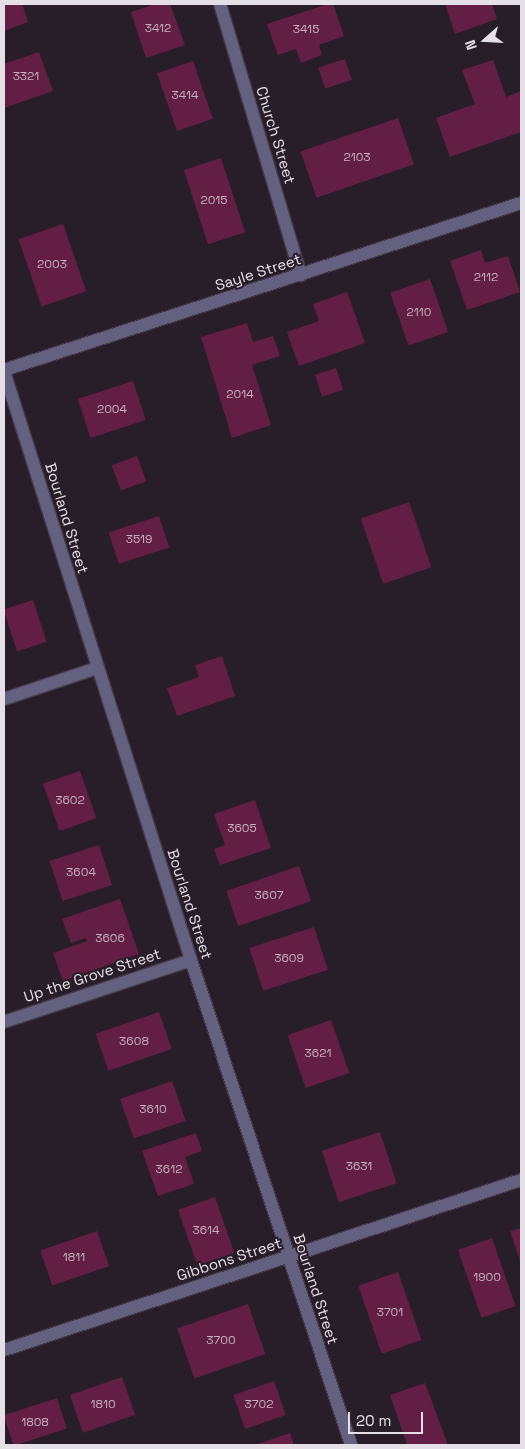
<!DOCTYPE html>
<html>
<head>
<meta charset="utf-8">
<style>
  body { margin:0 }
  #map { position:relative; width:525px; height:1449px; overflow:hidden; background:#281e2a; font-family:"Space Grotesk",sans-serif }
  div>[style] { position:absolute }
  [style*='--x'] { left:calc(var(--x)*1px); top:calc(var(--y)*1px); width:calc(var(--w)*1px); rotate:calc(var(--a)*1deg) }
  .building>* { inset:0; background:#631f43; transform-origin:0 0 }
  .roads { filter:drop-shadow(1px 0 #423944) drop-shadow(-1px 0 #423944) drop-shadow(0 1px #423944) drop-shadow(0 -1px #423944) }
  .street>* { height:12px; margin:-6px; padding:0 6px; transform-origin:6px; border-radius:6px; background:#646180 }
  span { translate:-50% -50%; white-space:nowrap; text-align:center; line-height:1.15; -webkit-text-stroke:4px #281e2a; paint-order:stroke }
  .number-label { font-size:12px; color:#c4afbe }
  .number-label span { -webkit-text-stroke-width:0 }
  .street-label { font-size:15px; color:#e5dfe7 }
  .frame { position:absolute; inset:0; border:5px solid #e5dfe7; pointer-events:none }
  .north { position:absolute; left:460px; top:15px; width:50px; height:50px; -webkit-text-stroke:4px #281e2a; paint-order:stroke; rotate:251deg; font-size:14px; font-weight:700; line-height:20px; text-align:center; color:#e5dfe7 }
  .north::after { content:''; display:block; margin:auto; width:18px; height:22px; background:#e5dfe7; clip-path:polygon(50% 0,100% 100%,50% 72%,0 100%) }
  .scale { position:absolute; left:348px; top:1412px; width:75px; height:22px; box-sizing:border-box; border:2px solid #e5dfe7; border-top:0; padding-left:6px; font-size:15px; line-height:18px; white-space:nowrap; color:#e5dfe7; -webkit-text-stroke:4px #281e2a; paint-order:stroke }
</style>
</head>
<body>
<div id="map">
  <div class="building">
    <div style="clip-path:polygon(4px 4px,22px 4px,28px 22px,4px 31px)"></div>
    <div style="clip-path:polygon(155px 4px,170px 4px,185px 45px,146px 58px,131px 12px)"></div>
    <div style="clip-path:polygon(328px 4px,333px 4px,344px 36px,319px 45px,322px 55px,301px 63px,296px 49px,278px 55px,267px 24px)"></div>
    <div style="clip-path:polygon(445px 4px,492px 4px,497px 19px,455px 34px)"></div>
    <div style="clip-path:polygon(39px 52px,53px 91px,4px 108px,4px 64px)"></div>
    <div style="left:345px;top:59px;width:22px;height:28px;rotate:72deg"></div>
    <div style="clip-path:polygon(493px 60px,506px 97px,521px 91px,521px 132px,450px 157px,436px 118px,475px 104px,462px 70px)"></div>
    <div style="left:193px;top:61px;width:61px;height:38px;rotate:71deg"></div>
    <div style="left:398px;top:118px;width:49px;height:103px;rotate:71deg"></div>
    <div style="left:221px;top:158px;width:78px;height:39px;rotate:72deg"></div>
    <div style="left:63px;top:224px;width:71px;height:47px;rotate:71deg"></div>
    <div style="clip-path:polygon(481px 250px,485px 263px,508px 256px,520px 292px,467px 310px,450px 261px)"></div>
    <div style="left:430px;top:279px;width:56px;height:42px;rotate:71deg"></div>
    <div style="clip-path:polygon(347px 292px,365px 343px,299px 366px,287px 332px,319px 321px,313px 304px)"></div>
    <div style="clip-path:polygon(247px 323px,253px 342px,273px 336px,280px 356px,252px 365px,271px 425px,232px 438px,201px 337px)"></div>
    <div style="left:336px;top:368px;width:23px;height:22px;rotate:72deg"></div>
    <div style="left:133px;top:381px;width:41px;height:58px;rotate:72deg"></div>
    <div style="left:137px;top:456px;width:27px;height:27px;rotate:70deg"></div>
    <div style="left:409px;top:502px;width:69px;height:51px;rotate:71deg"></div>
    <div style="left:159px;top:516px;width:33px;height:53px;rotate:72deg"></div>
    <div style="left:33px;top:600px;width:44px;height:31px;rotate:72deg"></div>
    <div style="clip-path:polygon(222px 656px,235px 696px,177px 716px,167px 688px,199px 677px,195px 665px)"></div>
    <div style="left:80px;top:771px;width:50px;height:39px;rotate:71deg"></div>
    <div style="clip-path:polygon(255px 800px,271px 848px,220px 865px,214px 849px,225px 845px,214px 814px)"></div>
    <div style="left:99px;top:845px;width:42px;height:52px;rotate:72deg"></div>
    <div style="left:299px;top:866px;width:37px;height:77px;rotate:71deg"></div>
    <div style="clip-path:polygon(120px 899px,139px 954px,63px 981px,53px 953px,87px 941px,85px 938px,71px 943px,62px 919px)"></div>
    <div style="left:314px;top:927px;width:45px;height:68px;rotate:72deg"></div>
    <div style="left:159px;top:1012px;width:39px;height:67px;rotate:71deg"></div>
    <div style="left:331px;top:1020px;width:56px;height:46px;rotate:71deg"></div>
    <div style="left:172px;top:1081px;width:42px;height:55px;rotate:71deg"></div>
    <div style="left:380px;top:1132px;width:54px;height:61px;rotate:72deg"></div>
    <div style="clip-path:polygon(196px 1133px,202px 1151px,185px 1157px,194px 1184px,158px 1196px,142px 1151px)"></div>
    <div style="left:215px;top:1197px;width:59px;height:39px;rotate:71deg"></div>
    <div style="clip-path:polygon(521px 1228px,521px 1264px,510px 1231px)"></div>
    <div style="left:97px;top:1231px;width:37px;height:60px;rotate:71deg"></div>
    <div style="left:492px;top:1238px;width:72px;height:36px;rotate:71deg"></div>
    <div style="left:398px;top:1272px;width:72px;height:42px;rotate:71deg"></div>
    <div style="left:248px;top:1304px;width:53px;height:75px;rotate:71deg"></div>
    <div style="left:122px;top:1377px;width:40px;height:55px;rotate:71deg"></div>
    <div style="left:274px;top:1381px;width:36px;height:43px;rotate:71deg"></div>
    <div style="clip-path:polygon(425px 1383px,448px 1445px,407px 1445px,390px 1395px)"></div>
    <div style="left:57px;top:1398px;width:32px;height:56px;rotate:72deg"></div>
    <div style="clip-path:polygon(290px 1433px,294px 1445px,255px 1445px)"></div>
  </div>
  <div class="roads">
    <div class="street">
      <div style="--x:220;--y:4;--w:283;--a:73.4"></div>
      <div style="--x:4;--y:370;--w:543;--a:-17.9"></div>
      <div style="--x:4;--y:371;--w:618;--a:72.39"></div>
      <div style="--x:191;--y:960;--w:511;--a:71.74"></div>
      <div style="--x:4;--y:699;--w:98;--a:-18.4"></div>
      <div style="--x:4;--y:1022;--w:197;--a:-18.3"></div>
      <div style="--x:4;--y:1350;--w:544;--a:-18.2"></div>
    </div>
  </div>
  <div class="number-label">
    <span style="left:158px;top:29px">3412</span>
    <span style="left:306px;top:30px">3415</span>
    <span style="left:26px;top:77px">3321</span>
    <span style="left:185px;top:96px">3414</span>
    <span style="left:357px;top:158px">2103</span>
    <span style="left:214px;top:201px">2015</span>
    <span style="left:52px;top:265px">2003</span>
    <span style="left:486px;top:278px">2112</span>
    <span style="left:419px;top:313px">2110</span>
    <span style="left:240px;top:395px">2014</span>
    <span style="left:112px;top:410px">2004</span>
    <span style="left:139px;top:540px">3519</span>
    <span style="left:70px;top:801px">3602</span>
    <span style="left:242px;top:829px">3605</span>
    <span style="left:81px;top:873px">3604</span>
    <span style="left:269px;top:896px">3607</span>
    <span style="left:110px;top:939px">3606</span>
    <span style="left:289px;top:959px">3609</span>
    <span style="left:134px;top:1042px">3608</span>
    <span style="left:318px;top:1054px">3621</span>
    <span style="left:153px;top:1110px">3610</span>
    <span style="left:359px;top:1167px">3631</span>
    <span style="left:169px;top:1170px">3612</span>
    <span style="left:206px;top:1231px">3614</span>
    <span style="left:74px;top:1258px">1811</span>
    <span style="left:487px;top:1278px">1900</span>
    <span style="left:390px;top:1313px">3701</span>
    <span style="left:221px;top:1341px">3700</span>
    <span style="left:103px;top:1405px">1810</span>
    <span style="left:259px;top:1405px">3702</span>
    <span style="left:35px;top:1423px">1808</span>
  </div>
  <div class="street-label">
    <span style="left:276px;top:135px;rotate:73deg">Church Street</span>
    <span style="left:258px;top:272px;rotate:-18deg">Sayle Street</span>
    <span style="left:67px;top:518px;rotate:73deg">Bourland Street</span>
    <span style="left:190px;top:904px;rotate:72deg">Bourland Street</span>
    <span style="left:92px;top:975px;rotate:-18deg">Up the Grove Street</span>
    <span style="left:229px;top:1259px;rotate:-18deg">Gibbons Street</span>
    <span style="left:316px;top:1289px;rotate:72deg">Bourland Street</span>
  </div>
  <div class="frame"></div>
  <div class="north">N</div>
  <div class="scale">20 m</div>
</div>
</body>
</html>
